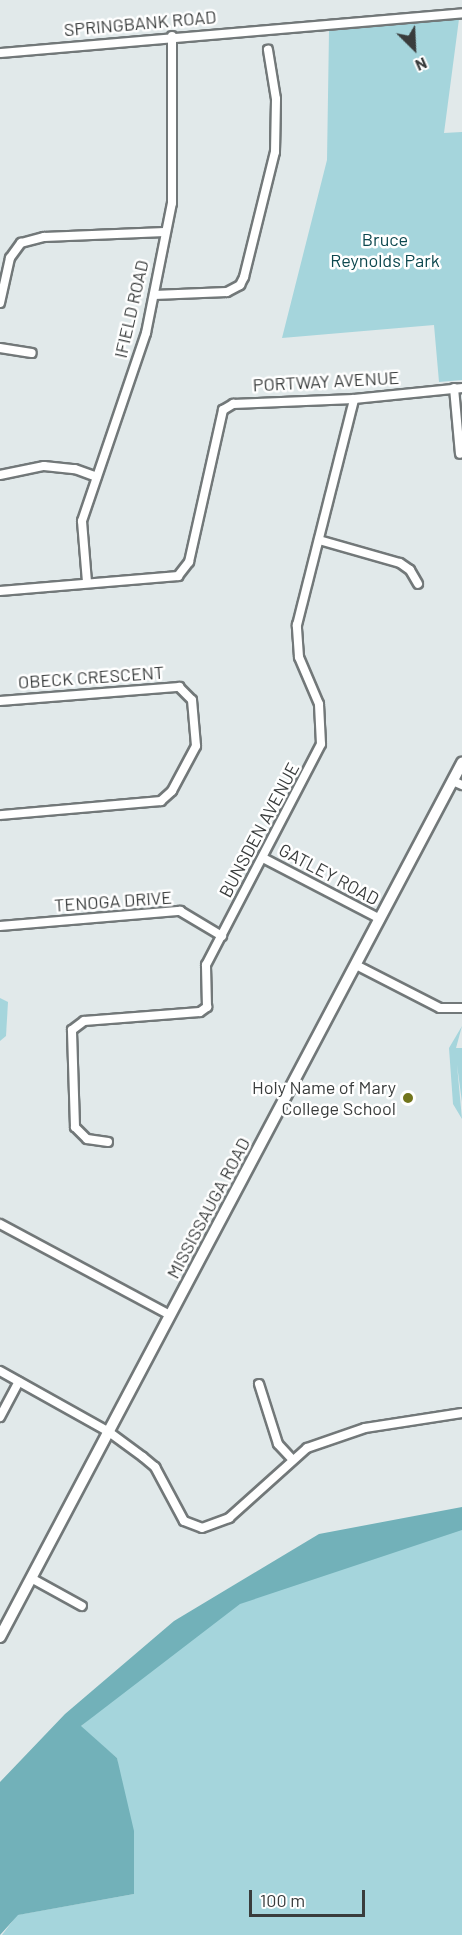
<!DOCTYPE html>
<html>
<head>
<meta charset="utf-8">
<style>
  body { margin:0 }
  #map { position:relative; width:462px; height:1935px; overflow:hidden; background:#e1e9ea; font-family:Barlow,sans-serif }
  div>[style] { position:absolute }
  [style*='--x'] { left:calc(var(--x)*1px); top:calc(var(--y)*1px); width:calc(var(--w)*1px); rotate:calc(var(--a)*1deg) }
  .green>* { inset:0; background:#a5d5dc }
  .forest>* { inset:0; background:#72b1b9 }
  .roads { filter:drop-shadow(2px 0 #727879) drop-shadow(-2px 0 #727879) drop-shadow(0 2px #727879) drop-shadow(0 -2px #727879) }
  .minor>* { height:8px; margin:-4px; padding:0 4px; transform-origin:4px; border-radius:4px; background:#fff }
  .major>* { height:10px; margin:-5px; padding:0 5px; transform-origin:5px; border-radius:5px; background:#fff }
  .dots>* { width:16px; height:16px; translate:-50% -50%; box-sizing:border-box; border:3px solid #fff; border-radius:50% }
  span { translate:-50% -50%; white-space:nowrap; text-align:center; line-height:1.15; -webkit-text-stroke:5px #fff; paint-order:stroke }
  .street-label { font-size:18px; color:#393c3c }
  .park-label { font-size:18px; color:#0d484f }
  .poi-label { font-size:18px; color:#393c3c }
  .right { translate:-100% -50%; text-align:right }
  .north { position:absolute; left:384px; top:18px; width:60px; height:60px; -webkit-text-stroke:4px #fff; paint-order:stroke; rotate:156deg; font-size:16px; font-weight:700; line-height:24px; text-align:center; color:#393c3c }
  .north::after { content:''; display:block; margin:auto; width:21px; height:27px; background:#393c3c; clip-path:polygon(50% 0,100% 100%,50% 72%,0 100%) }
  .scale { position:absolute; left:249px; top:1890px; width:116px; height:27px; box-sizing:border-box; border:3px solid #393c3c; border-top:0; padding-left:8px; font-size:18px; line-height:21px; white-space:nowrap; color:#393c3c; -webkit-text-stroke:4px #fff; paint-order:stroke }
</style>
</head>
<body>
<div id="map">
  <div class="green">
    <div style="clip-path:polygon(459px 19px,444px 133px,462px 132px,462px 380px,439px 382px,434px 325px,282px 338px,327px 160px,329px 31px)"></div>
    <div style="clip-path:polygon(0 998px,8px 1002px,6px 1036px,0 1041px)"></div>
    <div style="clip-path:polygon(462px 1026px,456px 1048px,462px 1048px,462px 1102px,457px 1065px,462px 1119px,453px 1104px,449px 1048px)"></div>
    <div style="clip-path:polygon(462px 1525px,462px 1935px,2px 1935px,17px 1915px,134px 1894px,117px 1758px,80px 1727px,243px 1587px)"></div>
  </div>
  <div class="forest">
    <div style="clip-path:polygon(462px 1507px,462px 1530px,240px 1604px,81px 1726px,117px 1758px,134px 1831px,134px 1894px,18px 1915px,0 1935px,0 1782px,65px 1714px,174px 1621px,319px 1534px)"></div>
  </div>
  <div class="roads">
    <div class="minor">
      <div style="--x:0;--y:53;--w:464;--a:-4.9"></div>
      <div style="--x:154;--y:295;--w:73;--a:-2.4"></div>
      <div style="--x:227;--y:292;--w:15;--a:-28"></div>
      <div style="--x:240;--y:285;--w:9;--a:-63"></div>
      <div style="--x:244;--y:277;--w:129;--a:-76.1"></div>
      <div style="--x:275;--y:152;--w:53;--a:-88.9"></div>
      <div style="--x:276;--y:99;--w:50;--a:-99.3"></div>
      <div style="--x:0;--y:303;--w:46;--a:-77.5"></div>
      <div style="--x:10;--y:258;--w:19;--a:-54"></div>
      <div style="--x:21;--y:243;--w:24;--a:-15"></div>
      <div style="--x:44;--y:237;--w:121;--a:-2.4"></div>
      <div style="--x:0;--y:348;--w:32;--a:9"></div>
      <div style="--x:454;--y:388;--w:66;--a:84.8"></div>
      <div style="--x:0;--y:475;--w:45;--a:-11.6"></div>
      <div style="--x:44;--y:466;--w:31;--a:6"></div>
      <div style="--x:75;--y:469;--w:23;--a:20"></div>
      <div style="--x:319;--y:540;--w:84;--a:15.9"></div>
      <div style="--x:400;--y:563;--w:12;--a:35"></div>
      <div style="--x:410;--y:570;--w:16;--a:60"></div>
      <div style="--x:87;--y:582;--w:61;--a:-94.7"></div>
      <div style="--x:82;--y:521;--w:199;--a:-71.2"></div>
      <div style="--x:146;--y:333;--w:133;--a:-78.7"></div>
      <div style="--x:172;--y:203;--w:167;--a:-90"></div>
      <div style="--x:0;--y:591;--w:179;--a:-4.8"></div>
      <div style="--x:178;--y:576;--w:18;--a:-52"></div>
      <div style="--x:189;--y:562;--w:156;--a:-77.4"></div>
      <div style="--x:223;--y:410;--w:12;--a:-31"></div>
      <div style="--x:233;--y:404;--w:121;--a:-2.4"></div>
      <div style="--x:354;--y:399;--w:109;--a:-5.8"></div>
      <div style="--x:0;--y:701;--w:180;--a:-4.5"></div>
      <div style="--x:179;--y:687;--w:18;--a:45"></div>
      <div style="--x:192;--y:700;--w:46;--a:85"></div>
      <div style="--x:196;--y:746;--w:51;--a:118.1"></div>
      <div style="--x:172;--y:791;--w:15;--a:138"></div>
      <div style="--x:161;--y:801;--w:162;--a:175"></div>
      <div style="--x:453;--y:781;--w:10;--a:24"></div>
      <div style="--x:263;--y:858;--w:132;--a:27.5"></div>
      <div style="--x:0;--y:926;--w:181;--a:-4.8"></div>
      <div style="--x:180;--y:911;--w:49;--a:30.8"></div>
      <div style="--x:356;--y:965;--w:94;--a:27.1"></div>
      <div style="--x:440;--y:1008;--w:22;--a:0"></div>
      <div style="--x:108;--y:1142;--w:21;--a:-172"></div>
      <div style="--x:87;--y:1139;--w:17;--a:-135"></div>
      <div style="--x:75;--y:1127;--w:97;--a:-91.8"></div>
      <div style="--x:72;--y:1030;--w:15;--a:-37"></div>
      <div style="--x:84;--y:1021;--w:116;--a:-4.4"></div>
      <div style="--x:200;--y:1012;--w:9;--a:-36"></div>
      <div style="--x:207;--y:1007;--w:42;--a:-91.4"></div>
      <div style="--x:206;--y:965;--w:249;--a:-62.5"></div>
      <div style="--x:321;--y:744;--w:40;--a:-92.9"></div>
      <div style="--x:319;--y:704;--w:51;--a:-113.1"></div>
      <div style="--x:299;--y:657;--w:32;--a:-94"></div>
      <div style="--x:297;--y:625;--w:233;--a:-75.8"></div>
      <div style="--x:0;--y:1224;--w:193;--a:28.2"></div>
      <div style="--x:0;--y:1371;--w:125;--a:29.2"></div>
      <div style="--x:109;--y:1432;--w:42;--a:36.3"></div>
      <div style="--x:143;--y:1457;--w:16;--a:40"></div>
      <div style="--x:155;--y:1467;--w:61;--a:61.8"></div>
      <div style="--x:184;--y:1521;--w:19;--a:21"></div>
      <div style="--x:202;--y:1528;--w:29;--a:-20"></div>
      <div style="--x:229;--y:1518;--w:105;--a:-41.9"></div>
      <div style="--x:307;--y:1448;--w:61;--a:-19"></div>
      <div style="--x:365;--y:1428;--w:98;--a:-8.8"></div>
      <div style="--x:259;--y:1384;--w:63;--a:72.4"></div>
      <div style="--x:278;--y:1444;--w:21;--a:47"></div>
      <div style="--x:0;--y:1417;--w:40;--a:-62"></div>
      <div style="--x:31;--y:1578;--w:58;--a:28.8"></div>
    </div>
    <div class="major">
      <div style="--x:0;--y:1637;--w:989;--a:-62.14"></div>
    </div>
  </div>
  <div class="dots">
    <div style="left:408px;top:1098px;background:#71751c"></div>
  </div>
  <div class="street-label">
    <span style="left:140px;top:23px;rotate:-5deg">SPRINGBANK ROAD</span>
    <span style="left:131px;top:309px;rotate:-77deg">IFIELD ROAD</span>
    <span style="left:326px;top:381px;rotate:-3deg">PORTWAY AVENUE</span>
    <span style="left:91px;top:677px;rotate:-4deg">OBECK CRESCENT</span>
    <span style="left:259px;top:830px;rotate:-62deg">BUNSDEN AVENUE</span>
    <span style="left:329px;top:874px;rotate:28deg">GATLEY ROAD</span>
    <span style="left:113px;top:901px;rotate:-4deg">TENOGA DRIVE</span>
    <span style="left:208px;top:1208px;rotate:-62deg">MISSISSAUGA ROAD</span>
  </div>
  <div class="park-label">
    <span style="left:385px;top:250px">Bruce<br>Reynolds Park</span>
  </div>
  <div class="poi-label">
    <span class="right" style="left:396px;top:1098px">Holy Name of Mary<br>College School</span>
  </div>
  <div class="north">N</div>
  <div class="scale">100 m</div>
</div>
</body>
</html>
